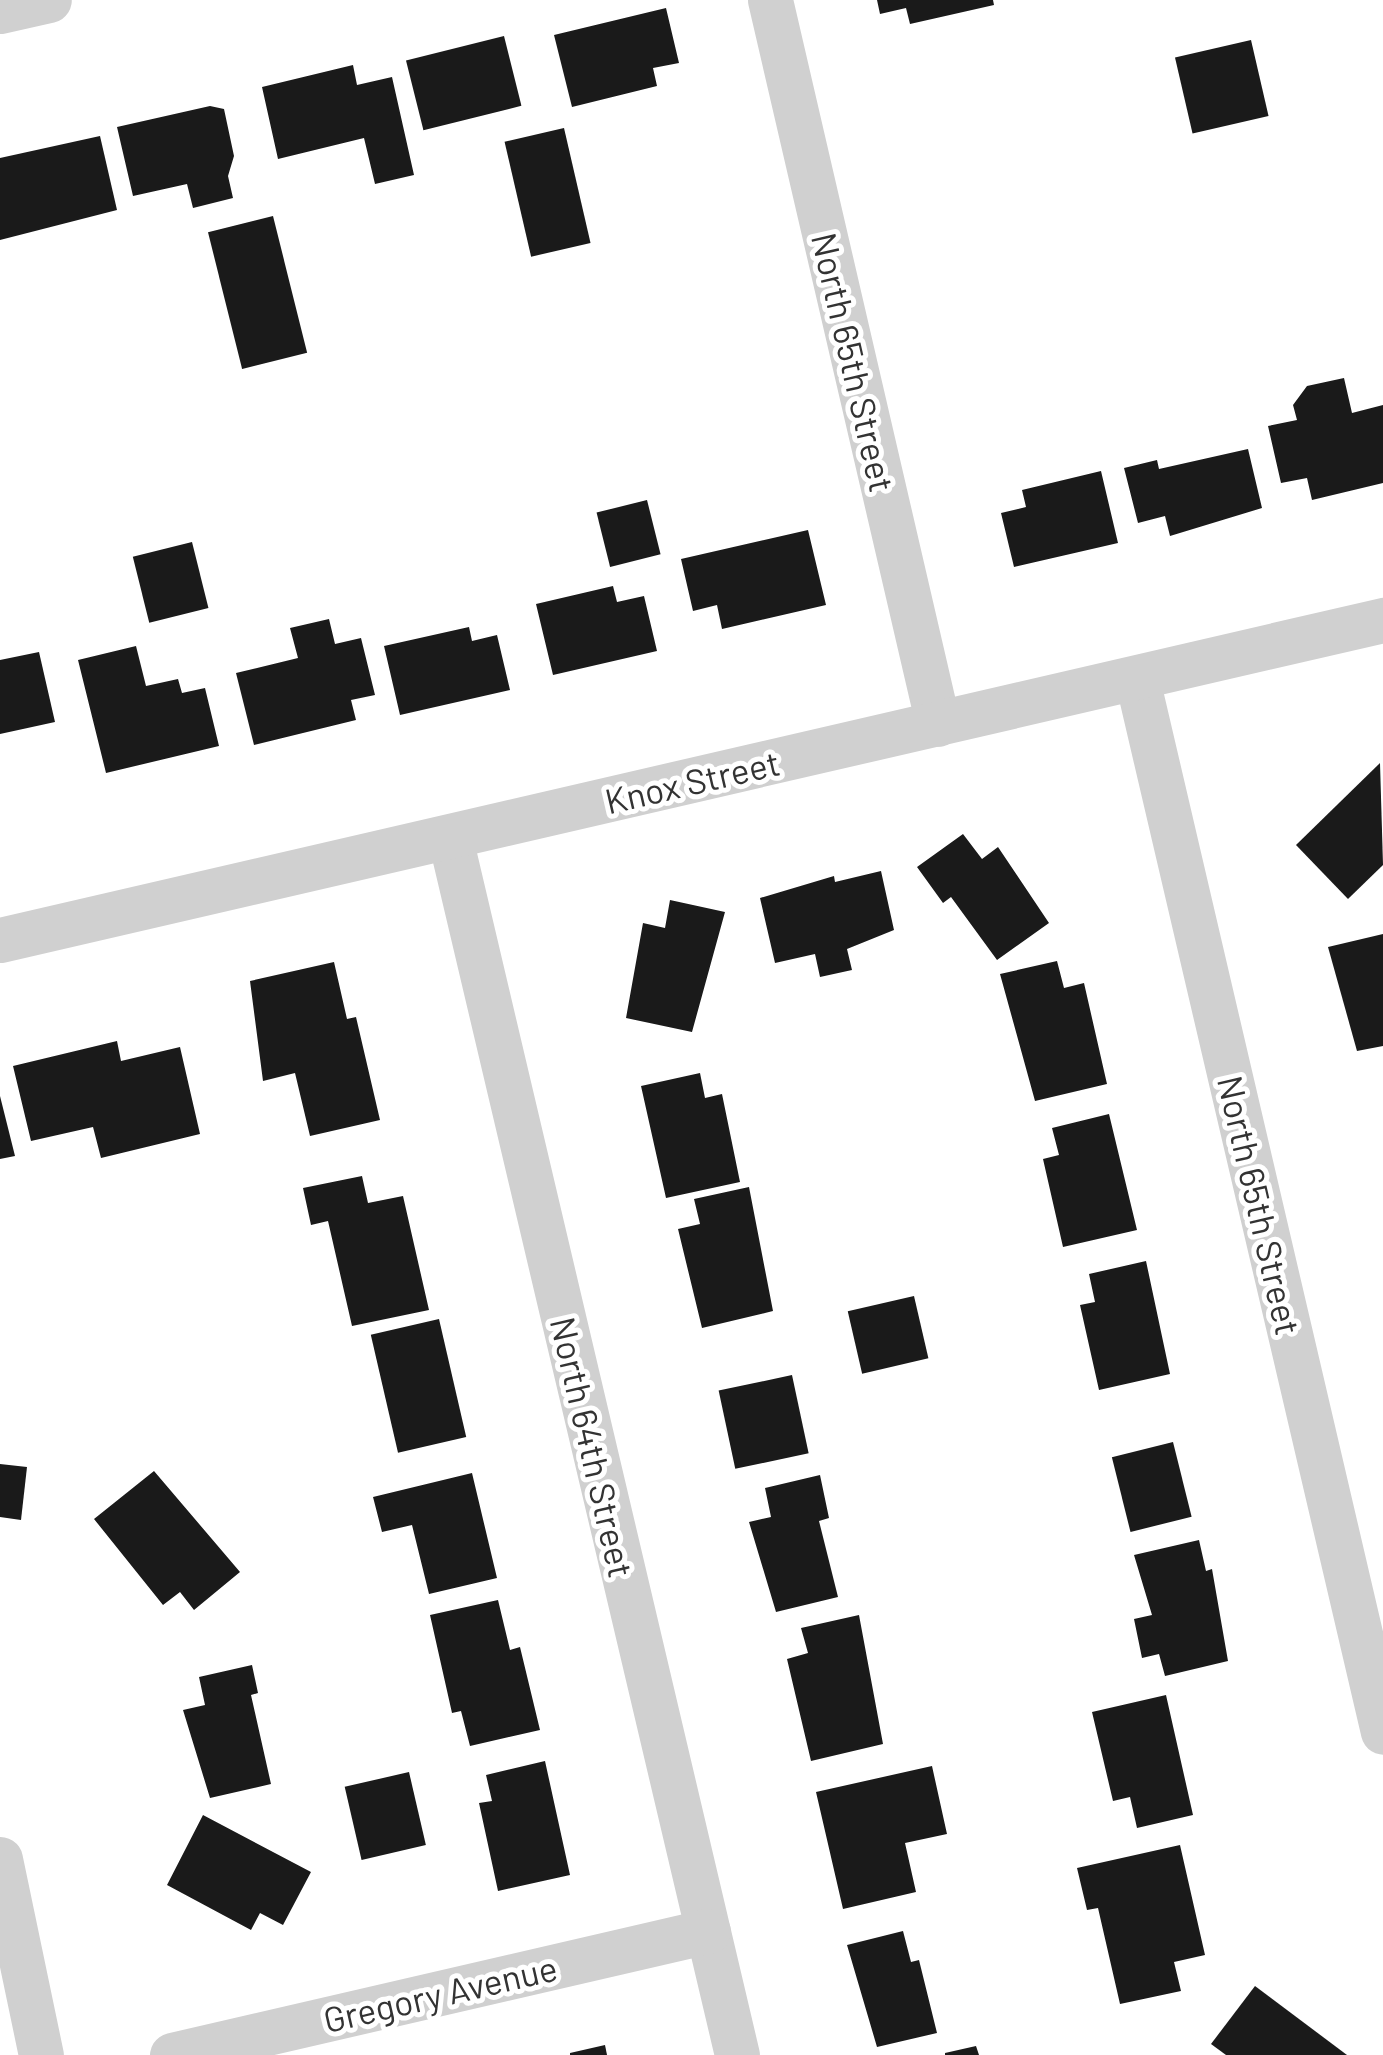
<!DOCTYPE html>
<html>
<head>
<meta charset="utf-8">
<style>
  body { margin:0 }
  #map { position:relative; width:1383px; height:2055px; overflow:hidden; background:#fff; font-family:Barlow,sans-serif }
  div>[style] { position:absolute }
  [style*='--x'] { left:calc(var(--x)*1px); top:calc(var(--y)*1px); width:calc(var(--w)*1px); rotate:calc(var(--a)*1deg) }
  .building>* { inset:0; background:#1a1a1a; transform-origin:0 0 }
  .minor>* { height:45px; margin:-22.5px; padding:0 22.5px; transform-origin:22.5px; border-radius:22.5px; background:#d0d0d0 }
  span { translate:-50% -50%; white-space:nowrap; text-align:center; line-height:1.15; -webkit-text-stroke:10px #fff; paint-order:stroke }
  .street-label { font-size:35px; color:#333 }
</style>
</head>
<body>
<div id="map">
  <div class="building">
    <div style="clip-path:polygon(877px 0,993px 0,994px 5px,910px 24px,906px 8px,880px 14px)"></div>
    <div style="clip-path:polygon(666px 8px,679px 63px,653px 68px,657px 86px,572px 107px,554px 35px)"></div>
    <div style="left:504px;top:36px;width:72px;height:101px;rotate:76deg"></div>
    <div style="left:1251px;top:40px;width:78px;height:78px;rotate:77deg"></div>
    <div style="clip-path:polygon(353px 65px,357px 85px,392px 77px,414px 175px,375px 184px,364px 138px,278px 159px,262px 87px)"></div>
    <div style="clip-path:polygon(210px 106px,224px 109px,234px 156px,228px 176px,233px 198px,193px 208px,187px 184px,133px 196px,117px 127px)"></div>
    <div style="left:564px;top:128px;width:118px;height:61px;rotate:77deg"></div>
    <div style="clip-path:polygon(100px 136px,117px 210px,0 240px,0 158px)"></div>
    <div style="left:273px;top:216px;width:141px;height:67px;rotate:76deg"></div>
    <div style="clip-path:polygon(1344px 378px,1352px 413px,1383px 405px,1383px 483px,1312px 500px,1307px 478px,1281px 483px,1268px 426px,1297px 420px,1293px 405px,1307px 386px)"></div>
    <div style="clip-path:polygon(1248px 449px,1262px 508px,1170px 536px,1165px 516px,1138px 523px,1124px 468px,1157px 460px,1159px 469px)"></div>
    <div style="clip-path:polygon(1101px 471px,1118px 543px,1014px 567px,1001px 513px,1026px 507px,1022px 490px)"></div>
    <div style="left:647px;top:500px;width:56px;height:52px;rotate:76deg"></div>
    <div style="clip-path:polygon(808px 530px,826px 605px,722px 629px,717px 605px,693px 611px,681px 559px)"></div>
    <div style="left:192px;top:542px;width:68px;height:61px;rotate:76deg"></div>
    <div style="clip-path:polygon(613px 586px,617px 602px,644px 596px,657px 651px,553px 675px,536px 604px)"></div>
    <div style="clip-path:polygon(329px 619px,335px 644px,361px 638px,375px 695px,351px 700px,356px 720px,254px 745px,236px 673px,298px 658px,290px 628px)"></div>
    <div style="clip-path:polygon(469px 627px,472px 641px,497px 635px,510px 690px,400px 715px,384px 646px)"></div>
    <div style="clip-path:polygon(136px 646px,146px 686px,178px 679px,182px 693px,205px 688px,219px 746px,106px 773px,78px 660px)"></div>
    <div style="clip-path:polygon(39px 652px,55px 722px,0 734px,0 660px)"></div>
    <div style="clip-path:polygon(1380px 763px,1383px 865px,1348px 899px,1296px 845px)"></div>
    <div style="clip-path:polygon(963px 834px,982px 859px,998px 847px,1049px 923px,997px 960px,951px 897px,943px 903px,917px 867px)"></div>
    <div style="clip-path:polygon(881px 871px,894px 930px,847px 949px,852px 970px,820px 977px,815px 954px,775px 963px,760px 898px,834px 876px,835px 882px)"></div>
    <div style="clip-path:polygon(670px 900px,725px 912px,692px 1032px,626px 1018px,643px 923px,665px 928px)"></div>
    <div style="clip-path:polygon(1383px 934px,1383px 1046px,1357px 1051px,1328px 947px)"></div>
    <div style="clip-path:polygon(1057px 961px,1064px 988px,1084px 983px,1107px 1084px,1035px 1101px,1000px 974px)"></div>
    <div style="clip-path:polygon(334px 962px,347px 1019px,356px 1017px,380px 1120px,310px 1136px,295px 1073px,263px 1081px,250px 981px)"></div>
    <div style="clip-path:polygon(117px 1041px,121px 1061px,180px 1047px,200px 1134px,101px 1158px,93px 1127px,31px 1141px,13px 1066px)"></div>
    <div style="clip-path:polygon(700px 1073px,705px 1098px,722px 1094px,740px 1182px,666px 1198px,641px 1086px)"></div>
    <div style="clip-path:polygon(0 1096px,15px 1156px,0 1159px)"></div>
    <div style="clip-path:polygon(1109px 1114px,1137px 1230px,1063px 1247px,1043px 1159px,1059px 1155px,1052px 1128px)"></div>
    <div style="clip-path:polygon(362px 1176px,368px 1203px,403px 1196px,429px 1310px,352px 1326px,328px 1221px,311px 1225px,303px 1188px)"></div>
    <div style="clip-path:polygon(749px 1187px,773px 1311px,702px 1328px,678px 1229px,700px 1224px,694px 1199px)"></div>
    <div style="clip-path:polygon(1146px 1261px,1170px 1374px,1099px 1390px,1080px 1305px,1095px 1302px,1089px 1274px)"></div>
    <div style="left:914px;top:1296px;width:64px;height:68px;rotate:77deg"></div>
    <div style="left:439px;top:1319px;width:121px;height:70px;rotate:77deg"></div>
    <div style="left:792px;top:1375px;width:80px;height:75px;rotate:78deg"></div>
    <div style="left:1173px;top:1442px;width:77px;height:63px;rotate:76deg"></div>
    <div style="clip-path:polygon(0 1464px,27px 1467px,21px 1520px,0 1517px)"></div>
    <div style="clip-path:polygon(154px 1471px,240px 1572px,194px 1610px,180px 1592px,163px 1605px,94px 1519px)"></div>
    <div style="clip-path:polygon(472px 1473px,497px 1578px,429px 1594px,412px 1525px,382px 1532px,373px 1497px)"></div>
    <div style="clip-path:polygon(820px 1475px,829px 1518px,819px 1521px,838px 1597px,776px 1612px,749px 1522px,771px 1517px,765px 1488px)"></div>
    <div style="clip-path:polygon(1199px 1540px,1206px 1571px,1212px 1569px,1228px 1661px,1165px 1676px,1159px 1654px,1142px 1658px,1134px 1619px,1152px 1615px,1134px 1555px)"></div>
    <div style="clip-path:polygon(498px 1600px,510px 1650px,520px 1647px,540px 1730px,470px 1746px,461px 1711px,452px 1713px,430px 1615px)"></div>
    <div style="clip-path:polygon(859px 1615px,883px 1744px,811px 1761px,787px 1659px,808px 1653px,801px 1628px)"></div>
    <div style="clip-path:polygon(252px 1665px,258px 1693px,251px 1695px,271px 1784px,210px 1798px,183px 1710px,205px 1705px,199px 1677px)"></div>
    <div style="clip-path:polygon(1166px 1695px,1193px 1815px,1137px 1828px,1130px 1797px,1113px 1801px,1092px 1712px)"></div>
    <div style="clip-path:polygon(545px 1761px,570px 1875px,498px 1891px,479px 1803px,492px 1801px,486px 1775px)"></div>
    <div style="clip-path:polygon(932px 1766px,947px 1834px,905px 1843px,916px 1892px,843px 1909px,816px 1792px)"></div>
    <div style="left:409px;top:1772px;width:75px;height:66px;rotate:77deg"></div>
    <div style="clip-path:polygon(203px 1815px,311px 1872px,283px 1925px,260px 1913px,251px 1930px,167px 1885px)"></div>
    <div style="clip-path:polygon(1180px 1845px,1205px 1955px,1174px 1962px,1181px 1991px,1120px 2004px,1098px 1908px,1087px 1910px,1077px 1868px)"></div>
    <div style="clip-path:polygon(903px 1931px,911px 1962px,919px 1960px,937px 2033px,877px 2047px,847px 1945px)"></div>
    <div style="clip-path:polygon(1255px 1986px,1347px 2055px,1226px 2055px,1211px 2044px)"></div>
    <div style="clip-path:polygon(605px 2045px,607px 2055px,570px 2055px,570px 2053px)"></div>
    <div style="clip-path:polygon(976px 2046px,979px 2055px,945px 2055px,945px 2053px)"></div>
  </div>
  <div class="minor">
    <div style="--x:770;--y:0;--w:743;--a:76.94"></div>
    <div style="--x:0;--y:11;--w:50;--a:-12.7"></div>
    <div style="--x:1137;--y:679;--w:1081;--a:76.85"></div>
    <div style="--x:450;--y:838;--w:1250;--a:76.73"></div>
    <div style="--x:0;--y:940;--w:1420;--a:-13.03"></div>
    <div style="--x:0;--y:1859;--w:200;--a:78.2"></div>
    <div style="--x:172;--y:2055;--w:550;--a:-13.03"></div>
  </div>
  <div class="street-label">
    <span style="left:854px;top:362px;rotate:77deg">North 65th Street</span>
    <span style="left:692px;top:781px;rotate:-13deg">Knox Street</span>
    <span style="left:1260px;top:1205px;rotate:77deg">North 65th Street</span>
    <span style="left:593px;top:1447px;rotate:77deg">North 64th Street</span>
    <span style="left:440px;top:1993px;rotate:-13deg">Gregory Avenue</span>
  </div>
</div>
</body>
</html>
